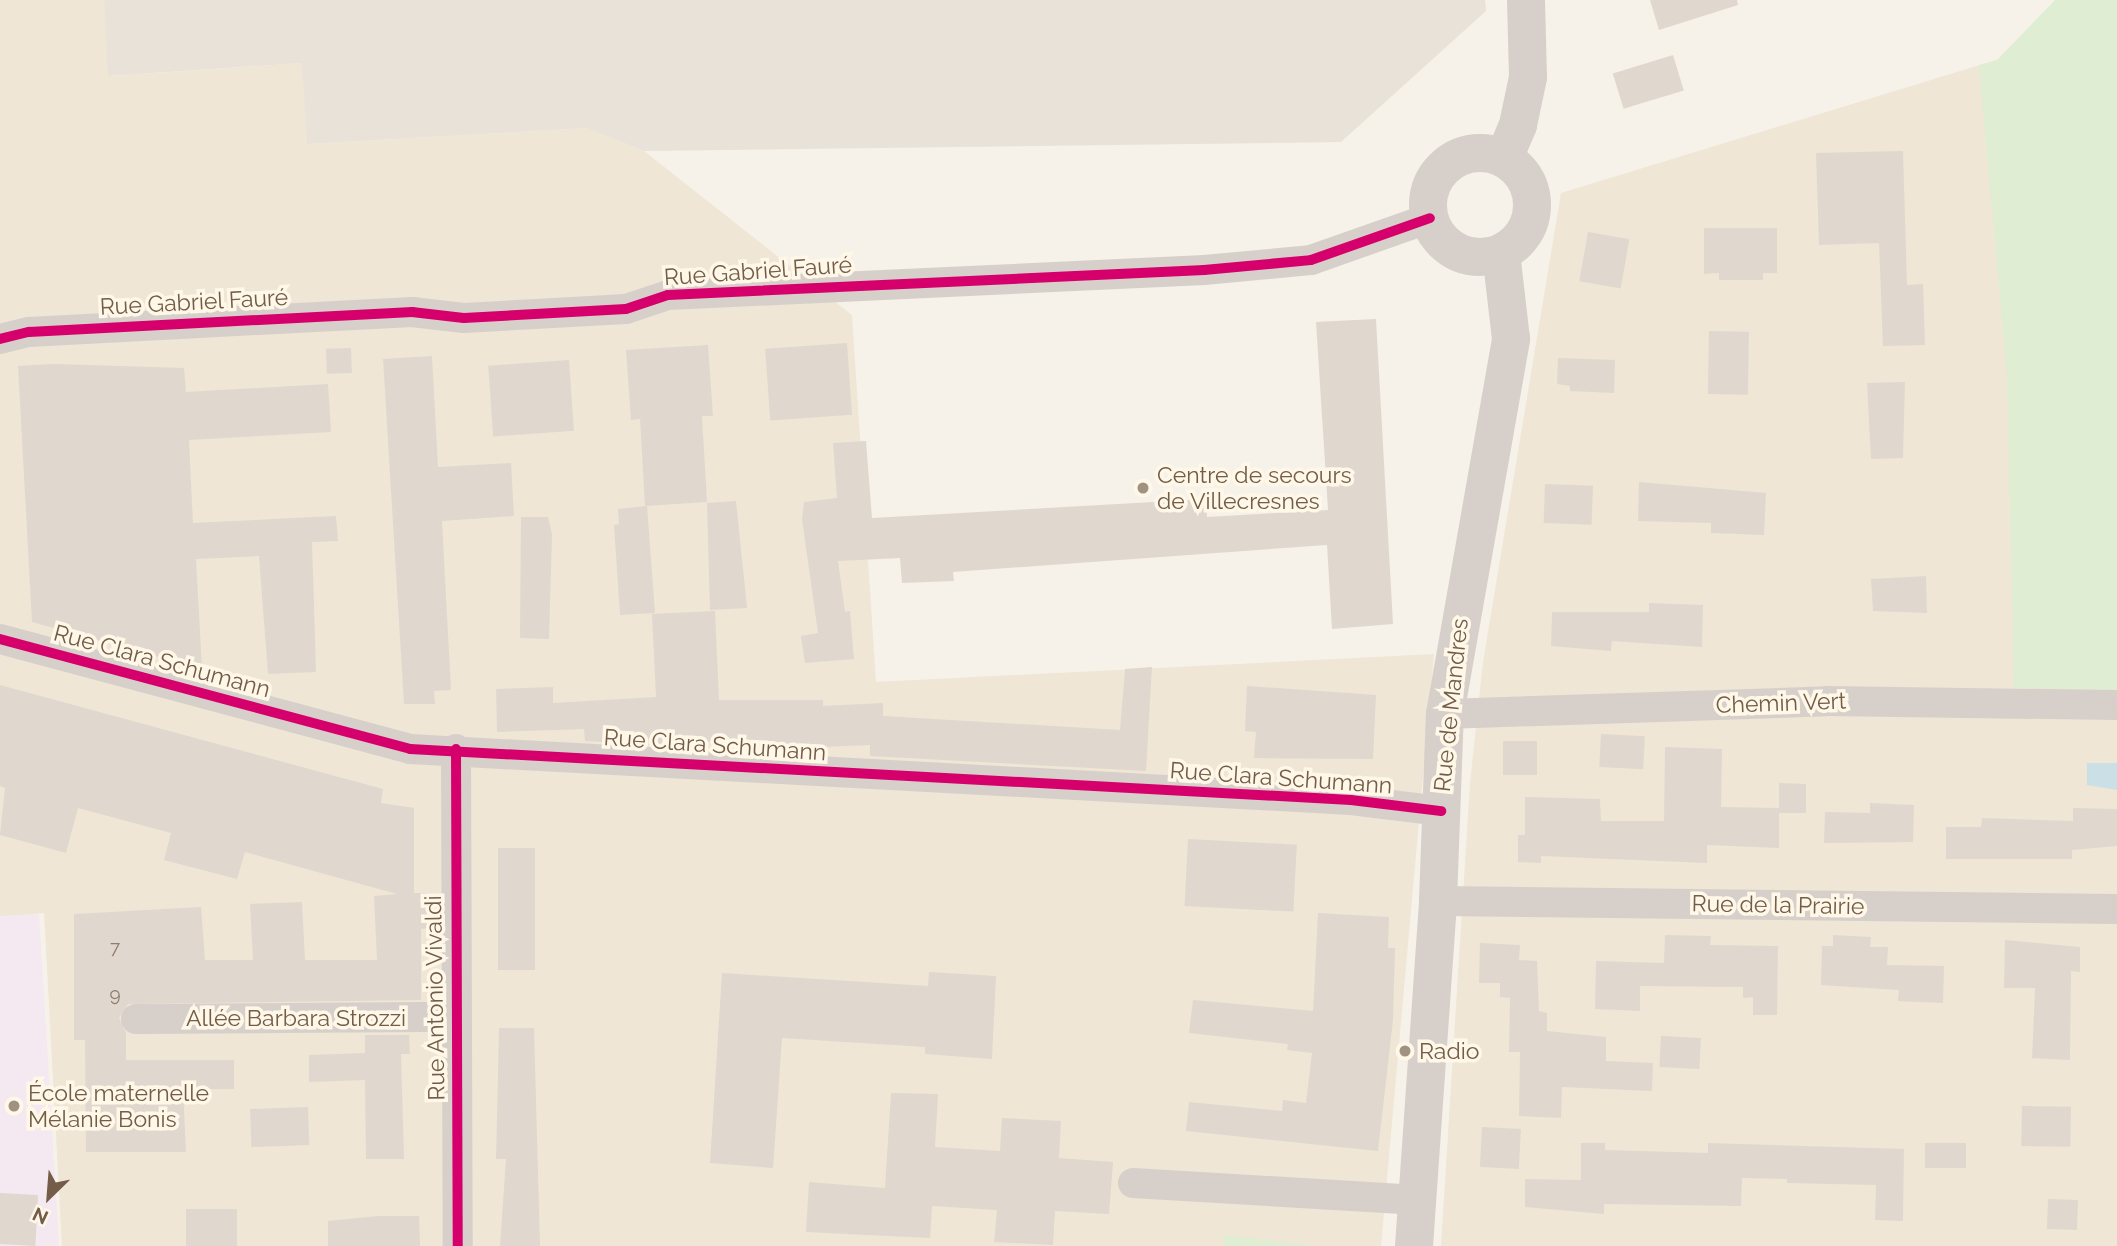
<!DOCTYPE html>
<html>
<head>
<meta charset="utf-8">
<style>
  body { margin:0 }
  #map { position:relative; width:2117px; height:1246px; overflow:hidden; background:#f6f2e9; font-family:Raleway,sans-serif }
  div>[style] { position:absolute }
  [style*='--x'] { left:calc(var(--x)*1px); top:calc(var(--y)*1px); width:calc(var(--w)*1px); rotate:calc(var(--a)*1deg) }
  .residential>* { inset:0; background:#efe6d6 }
  .industrial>* { inset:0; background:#e8e2d9 }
  .education>* { inset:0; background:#f4e8f1 }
  .green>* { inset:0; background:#dfedd3 }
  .water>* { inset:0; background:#cae0e6 }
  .building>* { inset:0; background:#e0d8ce; transform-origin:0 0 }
  .minor>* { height:30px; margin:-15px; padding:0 15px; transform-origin:15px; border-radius:15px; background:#d7d0ca }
  .tertiary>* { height:38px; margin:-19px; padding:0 19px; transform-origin:19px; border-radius:19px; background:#d7d0ca }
  .tertiary>.ring { margin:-19px; padding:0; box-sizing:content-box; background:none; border:38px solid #d7d0ca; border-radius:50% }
  .cycleway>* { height:10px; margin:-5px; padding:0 5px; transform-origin:5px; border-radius:5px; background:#d6006c }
  .dots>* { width:19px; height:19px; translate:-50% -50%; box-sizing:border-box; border:4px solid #fff8e8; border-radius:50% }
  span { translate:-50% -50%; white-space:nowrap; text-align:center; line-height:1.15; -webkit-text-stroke:7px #fff8e8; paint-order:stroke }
  .number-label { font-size:19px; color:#907e6d }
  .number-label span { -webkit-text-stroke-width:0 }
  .street-label { font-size:23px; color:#735d49 }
  .poi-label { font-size:23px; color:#735d49 }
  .left { translate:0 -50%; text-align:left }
  .north { position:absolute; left:14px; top:1162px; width:70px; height:70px; -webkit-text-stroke:5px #fff8e8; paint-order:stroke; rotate:205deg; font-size:19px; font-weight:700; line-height:28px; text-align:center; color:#735d49 }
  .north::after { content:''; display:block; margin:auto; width:24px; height:32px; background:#735d49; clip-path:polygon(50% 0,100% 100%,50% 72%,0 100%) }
</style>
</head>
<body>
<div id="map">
  <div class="residential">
    <div style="clip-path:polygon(0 0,104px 0,109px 76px,303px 63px,307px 144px,588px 128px,644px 151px,852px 315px,876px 682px,1434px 654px,1381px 1246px,62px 1246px,44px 913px,0 917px)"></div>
    <div style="clip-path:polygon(2117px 31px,2117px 1246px,1441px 1246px,1470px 783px,1483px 662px,1561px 193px,1996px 60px)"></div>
  </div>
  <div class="industrial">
    <div style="clip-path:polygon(104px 0,1485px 0,1486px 11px,1341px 142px,644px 151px,587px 128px,307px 144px,302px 63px,108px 76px)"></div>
  </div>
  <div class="education">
    <div style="clip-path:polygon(39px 914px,59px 1246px,0 1246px,0 916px)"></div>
  </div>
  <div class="green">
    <div style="clip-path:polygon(2055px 0,2117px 0,2117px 690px,2014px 688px,2007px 375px,1979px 65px,1996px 61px)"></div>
    <div style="clip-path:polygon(1224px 1235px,1316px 1246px,1223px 1246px)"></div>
  </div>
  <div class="water">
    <div style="clip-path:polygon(2087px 763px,2117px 763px,2117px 790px,2087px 785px)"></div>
  </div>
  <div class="building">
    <div style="clip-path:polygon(1650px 0,1737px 0,1738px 5px,1659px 30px)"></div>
    <div style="left:1673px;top:55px;width:37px;height:63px;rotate:73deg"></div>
    <div style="clip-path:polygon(1903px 151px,1907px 285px,1923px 284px,1925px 345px,1883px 346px,1879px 243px,1819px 245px,1816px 153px)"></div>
    <div style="clip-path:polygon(1704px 228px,1777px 228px,1777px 273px,1763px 273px,1763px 280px,1719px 280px,1719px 273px,1704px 274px)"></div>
    <div style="left:1588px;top:232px;width:42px;height:50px;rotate:10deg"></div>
    <div style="clip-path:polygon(1376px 319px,1393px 624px,1332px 629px,1327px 545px,953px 572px,954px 581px,902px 583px,900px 558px,838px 561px,845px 612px,850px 611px,854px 659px,805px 663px,801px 636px,818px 633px,802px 519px,804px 502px,837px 498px,833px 443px,866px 441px,872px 518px,1206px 499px,1207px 517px,1328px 510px,1316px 322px)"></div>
    <div style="left:1709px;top:331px;width:40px;height:63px;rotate:1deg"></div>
    <div style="left:847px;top:343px;width:72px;height:82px;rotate:86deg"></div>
    <div style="clip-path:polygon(708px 345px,713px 416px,702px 416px,707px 502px,645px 506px,640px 419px,631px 420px,626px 350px)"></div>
    <div style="left:351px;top:348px;width:25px;height:25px;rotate:88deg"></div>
    <div style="clip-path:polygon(432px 356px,438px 467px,511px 463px,514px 516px,442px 521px,451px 690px,434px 691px,435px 704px,404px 704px,383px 359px)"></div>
    <div style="clip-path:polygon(1558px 358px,1615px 360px,1614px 393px,1570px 391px,1570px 386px,1557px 384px)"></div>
    <div style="left:569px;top:360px;width:71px;height:81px;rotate:86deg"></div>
    <div style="clip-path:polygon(54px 364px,184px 368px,186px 392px,328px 384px,331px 432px,189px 440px,193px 523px,336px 516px,338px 541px,312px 542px,316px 672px,268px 674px,259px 556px,196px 559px,202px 669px,32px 622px,18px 366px)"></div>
    <div style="clip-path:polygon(1905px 382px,1903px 458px,1871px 459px,1867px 383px)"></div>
    <div style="clip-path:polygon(1639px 482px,1766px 493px,1764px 535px,1711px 533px,1711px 523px,1638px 521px)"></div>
    <div style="left:1545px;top:484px;width:48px;height:39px;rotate:2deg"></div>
    <div style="clip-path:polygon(736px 501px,747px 608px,710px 610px,707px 503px)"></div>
    <div style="clip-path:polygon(647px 506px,655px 613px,620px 615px,614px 525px,619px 524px,618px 509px)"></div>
    <div style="clip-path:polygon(521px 517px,548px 517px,552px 534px,549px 639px,520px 638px)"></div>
    <div style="clip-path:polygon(1926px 576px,1927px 613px,1873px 611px,1871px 579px)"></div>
    <div style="clip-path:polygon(1649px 603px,1703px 605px,1702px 647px,1612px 641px,1611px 651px,1551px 646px,1552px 612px,1649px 612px)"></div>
    <div style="clip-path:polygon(715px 611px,719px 700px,823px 700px,823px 706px,883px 703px,883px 716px,1120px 730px,1125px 669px,1152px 667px,1146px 771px,870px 756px,870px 745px,752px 750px,746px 750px,745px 740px,651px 745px,585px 741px,584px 729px,497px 732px,496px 689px,553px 687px,553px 703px,656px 697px,652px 614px)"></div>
    <div style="clip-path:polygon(0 685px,383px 789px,381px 803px,414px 808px,414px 893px,426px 893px,429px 928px,421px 929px,421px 1000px,128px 1004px,119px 1018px,126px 1033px,126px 1060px,234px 1060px,234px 1089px,183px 1089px,186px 1152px,86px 1152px,85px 1040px,74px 1040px,74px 914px,201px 907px,205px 960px,253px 960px,250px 904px,302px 902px,305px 960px,377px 960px,374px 896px,397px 894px,245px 852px,237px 879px,164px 860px,171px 833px,78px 808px,66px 853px,0 835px,5px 788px,0 786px)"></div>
    <div style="clip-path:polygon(1247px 686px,1376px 695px,1373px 759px,1254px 758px,1256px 732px,1245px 731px)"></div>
    <div style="left:1601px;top:734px;width:44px;height:33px;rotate:3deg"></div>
    <div style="left:1503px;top:741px;width:34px;height:34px"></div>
    <div style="clip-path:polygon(1665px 747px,1722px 749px,1721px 807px,1779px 808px,1779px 783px,1806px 784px,1806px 813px,1779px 813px,1779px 848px,1707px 845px,1707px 863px,1541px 856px,1541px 863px,1518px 862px,1518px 835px,1525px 835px,1525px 797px,1600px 799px,1601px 821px,1664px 821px)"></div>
    <div style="clip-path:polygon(1870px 803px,1914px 805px,1913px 842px,1824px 843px,1825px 812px,1870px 813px)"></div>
    <div style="clip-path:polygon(2073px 808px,2117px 809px,2117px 846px,2072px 850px,2072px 859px,1946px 859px,1946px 827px,1981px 827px,1982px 818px,2073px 821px)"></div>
    <div style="left:1188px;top:839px;width:109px;height:67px;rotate:3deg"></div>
    <div style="left:498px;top:848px;width:37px;height:122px"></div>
    <div style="clip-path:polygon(1318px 913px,1389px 917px,1388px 948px,1395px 948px,1393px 1020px,1378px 1151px,1186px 1131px,1189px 1102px,1282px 1111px,1283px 1100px,1306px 1103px,1312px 1053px,1287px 1050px,1288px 1044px,1189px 1033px,1193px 1000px,1313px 1011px)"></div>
    <div style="clip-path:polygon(1665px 935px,1711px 936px,1710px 945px,1778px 946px,1777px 1015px,1753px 1015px,1753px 997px,1743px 998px,1743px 987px,1640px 986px,1640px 1011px,1595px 1009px,1596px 961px,1664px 963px)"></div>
    <div style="clip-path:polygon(1833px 935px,1871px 937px,1870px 947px,1888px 947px,1887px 965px,1944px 966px,1943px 1003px,1898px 1001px,1899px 990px,1821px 985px,1822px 946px,1833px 946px)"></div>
    <div style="clip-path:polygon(2005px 940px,2080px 947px,2080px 972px,2071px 971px,2070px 1060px,2032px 1058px,2035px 988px,2004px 988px)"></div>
    <div style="clip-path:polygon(1480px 943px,1520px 945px,1519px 960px,1537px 961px,1539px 1011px,1547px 1013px,1547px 1031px,1606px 1037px,1606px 1061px,1653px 1063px,1652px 1091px,1562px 1087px,1561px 1118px,1519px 1116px,1520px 1052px,1509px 1052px,1510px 998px,1500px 997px,1500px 983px,1479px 983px)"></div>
    <div style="clip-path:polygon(929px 972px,996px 976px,992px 1059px,925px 1054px,925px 1047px,782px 1038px,773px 1168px,710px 1163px,722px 973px,928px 986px)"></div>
    <div style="clip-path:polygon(499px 1028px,534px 1028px,540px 1246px,500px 1246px,506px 1159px,496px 1159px)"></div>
    <div style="clip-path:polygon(365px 1035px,409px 1035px,410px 1054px,401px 1054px,404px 1159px,366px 1159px,365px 1080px,309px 1082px,309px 1055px,365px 1053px)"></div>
    <div style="left:1661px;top:1036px;width:40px;height:31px;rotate:3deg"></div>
    <div style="clip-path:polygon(891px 1093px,938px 1094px,935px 1147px,1000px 1151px,1002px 1118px,1061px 1121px,1059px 1158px,1113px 1162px,1109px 1214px,1055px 1211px,1053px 1245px,994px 1242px,997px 1210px,932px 1206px,930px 1238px,806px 1232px,809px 1182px,885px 1188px)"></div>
    <div style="left:2022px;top:1106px;width:49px;height:40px;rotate:1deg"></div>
    <div style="left:308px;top:1107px;width:38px;height:58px;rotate:88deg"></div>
    <div style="left:1482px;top:1127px;width:39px;height:40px;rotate:3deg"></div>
    <div style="clip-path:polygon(1581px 1143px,1605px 1143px,1605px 1150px,1708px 1153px,1708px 1143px,1904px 1149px,1903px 1221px,1875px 1220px,1876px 1185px,1787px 1183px,1787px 1179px,1742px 1178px,1741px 1206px,1604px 1204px,1604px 1214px,1525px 1207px,1525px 1179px,1581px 1180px)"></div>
    <div style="left:1925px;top:1143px;width:41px;height:25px"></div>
    <div style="left:38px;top:1195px;width:51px;height:38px;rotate:93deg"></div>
    <div style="left:2048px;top:1199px;width:30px;height:30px;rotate:2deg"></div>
    <div style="left:237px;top:1209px;width:37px;height:51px;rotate:90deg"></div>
    <div style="clip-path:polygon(378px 1216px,419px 1216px,420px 1246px,328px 1246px,328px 1221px)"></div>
  </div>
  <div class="minor">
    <div style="--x:0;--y:339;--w:30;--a:-14"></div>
    <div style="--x:29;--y:332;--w:384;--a:-3"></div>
    <div style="--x:412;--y:312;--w:52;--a:6.6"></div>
    <div style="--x:464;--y:318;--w:162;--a:-3.2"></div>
    <div style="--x:626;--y:309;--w:44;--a:-18.4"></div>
    <div style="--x:668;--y:295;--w:537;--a:-2.67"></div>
    <div style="--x:1204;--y:270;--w:107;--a:-5.3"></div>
    <div style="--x:1311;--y:260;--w:126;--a:-19.4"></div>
    <div style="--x:0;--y:639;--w:424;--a:15"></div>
    <div style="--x:410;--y:749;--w:942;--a:3.1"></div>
    <div style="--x:1351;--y:800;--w:91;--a:7"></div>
    <div style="--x:1445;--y:714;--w:382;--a:-1.9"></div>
    <div style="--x:1827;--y:701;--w:290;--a:0.8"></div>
    <div style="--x:456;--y:749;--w:497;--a:89.8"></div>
    <div style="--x:1438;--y:901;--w:679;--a:0.68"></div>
    <div style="--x:136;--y:1019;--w:320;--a:-0.4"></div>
    <div style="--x:1133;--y:1183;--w:286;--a:3.4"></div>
  </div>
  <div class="tertiary">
    <div class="ring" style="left:1428px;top:153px;width:66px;height:66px"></div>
    <div style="--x:1504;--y:158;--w:36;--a:-67"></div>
    <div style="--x:1518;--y:125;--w:49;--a:-78.2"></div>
    <div style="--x:1528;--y:77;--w:77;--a:-91.5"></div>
    <div style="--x:1414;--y:1246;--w:346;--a:-86"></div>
    <div style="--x:1438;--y:901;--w:187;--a:-87.9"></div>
    <div style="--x:1445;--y:714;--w:381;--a:-80"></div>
    <div style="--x:1511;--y:339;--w:87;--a:-96.6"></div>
  </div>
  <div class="cycleway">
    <div style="--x:0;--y:339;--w:30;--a:-14"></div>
    <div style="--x:29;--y:332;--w:384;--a:-3"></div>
    <div style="--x:412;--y:312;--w:52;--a:6.6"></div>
    <div style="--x:464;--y:318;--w:162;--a:-3.2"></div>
    <div style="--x:626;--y:309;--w:44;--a:-18.4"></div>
    <div style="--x:668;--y:295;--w:537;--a:-2.67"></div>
    <div style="--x:1204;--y:270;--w:107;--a:-5.3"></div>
    <div style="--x:1311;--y:260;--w:126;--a:-19.4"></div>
    <div style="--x:0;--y:639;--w:424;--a:15"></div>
    <div style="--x:410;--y:749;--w:942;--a:3.1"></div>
    <div style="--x:1351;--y:800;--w:91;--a:7"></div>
    <div style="--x:456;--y:749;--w:497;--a:89.8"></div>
  </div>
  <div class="dots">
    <div style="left:1143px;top:488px;background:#a19181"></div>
    <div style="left:1405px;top:1051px;background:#a19181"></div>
    <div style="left:14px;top:1106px;background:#a19181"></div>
  </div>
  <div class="number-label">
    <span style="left:115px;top:948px">7</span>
    <span style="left:115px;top:995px">9</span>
  </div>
  <div class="street-label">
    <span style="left:758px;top:271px;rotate:-4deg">Rue Gabriel Fauré</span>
    <span style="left:194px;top:302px;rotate:-3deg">Rue Gabriel Fauré</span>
    <span style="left:162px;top:661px;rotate:15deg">Rue Clara Schumann</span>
    <span style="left:1781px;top:703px;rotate:-2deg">Chemin Vert</span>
    <span style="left:1451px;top:705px;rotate:-84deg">Rue de Mandres</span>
    <span style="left:715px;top:745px;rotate:4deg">Rue Clara Schumann</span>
    <span style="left:1281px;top:778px;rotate:4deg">Rue Clara Schumann</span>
    <span style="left:1778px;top:905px;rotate:1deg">Rue de la Prairie</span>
    <span style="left:435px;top:998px;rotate:-91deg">Rue Antonio Vivaldi</span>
    <span style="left:296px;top:1018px">Allée Barbara Strozzi</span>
  </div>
  <div class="poi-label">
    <span class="left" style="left:1157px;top:488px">Centre de secours<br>de Villecresnes</span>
    <span class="left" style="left:1419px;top:1051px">Radio</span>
    <span class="left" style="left:28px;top:1106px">École maternelle<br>Mélanie Bonis</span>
  </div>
  <div class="north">N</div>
</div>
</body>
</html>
